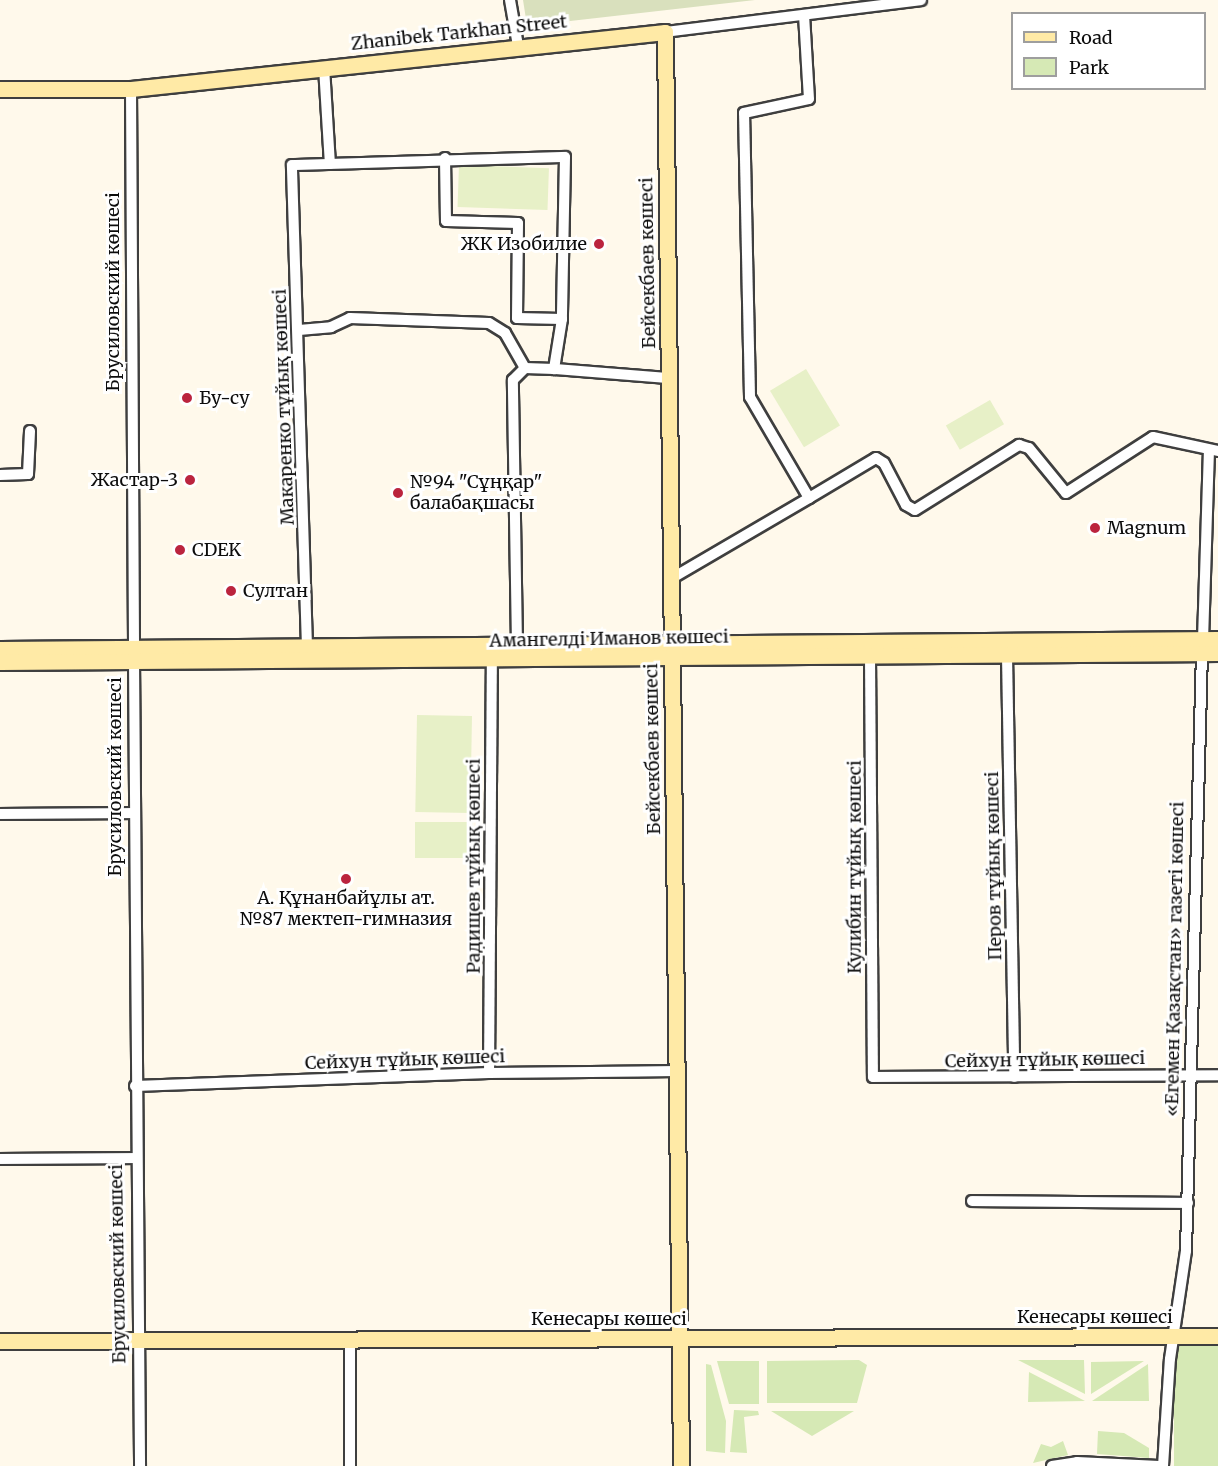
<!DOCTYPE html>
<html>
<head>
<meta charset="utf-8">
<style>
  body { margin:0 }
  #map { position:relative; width:1218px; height:1466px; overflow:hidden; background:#fff9eb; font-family:Merriweather,serif }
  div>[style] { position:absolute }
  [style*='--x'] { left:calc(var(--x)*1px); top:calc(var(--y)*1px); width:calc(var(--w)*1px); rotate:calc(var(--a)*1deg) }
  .green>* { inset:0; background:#d6e9b5; transform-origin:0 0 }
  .cemetery>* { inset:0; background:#d9e0bd }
  .pitch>* { inset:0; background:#e7f0c7; transform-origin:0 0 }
  .roads { filter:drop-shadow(2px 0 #3f3f3f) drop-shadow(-2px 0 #3f3f3f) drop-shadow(0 2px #3f3f3f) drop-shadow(0 -2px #3f3f3f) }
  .street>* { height:10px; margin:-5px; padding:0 5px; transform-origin:5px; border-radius:5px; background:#fff }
  .secondary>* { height:15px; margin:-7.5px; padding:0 7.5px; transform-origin:7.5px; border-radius:7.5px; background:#ffeaa6 }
  .dots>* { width:16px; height:16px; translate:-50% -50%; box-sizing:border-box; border:3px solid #fff; border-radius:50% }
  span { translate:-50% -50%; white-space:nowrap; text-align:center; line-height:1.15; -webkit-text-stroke:6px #fff; paint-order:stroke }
  .street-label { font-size:18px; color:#0c0c0c }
  .poi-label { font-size:18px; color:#0c0c0c }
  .right { translate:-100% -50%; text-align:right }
  .left { translate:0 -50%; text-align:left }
  .legend { position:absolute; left:1011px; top:12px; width:195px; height:78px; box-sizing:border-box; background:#fff; border:2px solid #9e9e9e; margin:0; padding:8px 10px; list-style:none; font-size:18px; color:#0c0c0c }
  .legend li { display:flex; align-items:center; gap:12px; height:30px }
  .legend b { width:30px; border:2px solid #9e9e9e }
</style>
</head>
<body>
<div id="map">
  <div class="green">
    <div style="left:1218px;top:1345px;width:121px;height:44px;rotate:90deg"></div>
    <div style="clip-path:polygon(859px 1360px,867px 1365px,857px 1403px,767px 1403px,767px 1361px)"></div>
    <div style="clip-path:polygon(1018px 1360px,1084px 1360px,1085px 1394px)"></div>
    <div style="clip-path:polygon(717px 1361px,759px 1361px,759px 1404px,729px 1404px)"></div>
    <div style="clip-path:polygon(1144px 1361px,1091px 1394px,1091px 1362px)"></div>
    <div style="clip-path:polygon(706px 1364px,711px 1365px,726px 1421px,725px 1453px,706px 1451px)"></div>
    <div style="clip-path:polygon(1148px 1364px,1149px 1401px,1092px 1401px)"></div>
    <div style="clip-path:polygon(1029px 1372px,1085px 1401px,1028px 1402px)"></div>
    <div style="clip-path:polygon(734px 1410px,758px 1411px,759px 1415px,744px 1417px,747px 1453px,730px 1452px)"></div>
    <div style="clip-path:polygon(771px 1411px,854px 1411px,812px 1436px)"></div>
    <div style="clip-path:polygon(1098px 1431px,1124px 1433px,1149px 1448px,1149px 1458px,1097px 1454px)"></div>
    <div style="clip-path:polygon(1063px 1441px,1068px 1455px,1033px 1463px,1041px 1444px,1051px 1447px)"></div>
  </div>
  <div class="cemetery">
    <div style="clip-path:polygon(523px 0,755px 0,535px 25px,526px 19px)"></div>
  </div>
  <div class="pitch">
    <div style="left:459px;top:165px;width:90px;height:42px;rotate:2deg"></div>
    <div style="left:806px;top:369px;width:66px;height:42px;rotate:59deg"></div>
    <div style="left:990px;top:400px;width:28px;height:51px;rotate:60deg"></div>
    <div style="left:417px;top:715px;width:55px;height:97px;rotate:1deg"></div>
    <div style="left:473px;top:822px;width:36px;height:58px;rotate:90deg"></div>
  </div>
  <div class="roads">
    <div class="street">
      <div style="--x:510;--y:0;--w:47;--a:80.1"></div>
      <div style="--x:665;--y:32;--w:258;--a:-7.1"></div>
      <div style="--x:324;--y:67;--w:97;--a:86.5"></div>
      <div style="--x:131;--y:89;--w:559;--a:89.69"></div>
      <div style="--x:445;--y:158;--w:63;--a:89.1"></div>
      <div style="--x:446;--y:221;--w:72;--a:1.6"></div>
      <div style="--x:518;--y:223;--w:95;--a:90.6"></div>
      <div style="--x:517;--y:318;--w:45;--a:1.3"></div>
      <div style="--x:299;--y:330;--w:32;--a:-5"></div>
      <div style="--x:331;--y:327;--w:21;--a:-25"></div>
      <div style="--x:350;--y:318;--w:139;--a:2.1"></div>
      <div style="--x:489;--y:323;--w:19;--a:32"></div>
      <div style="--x:505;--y:333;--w:40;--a:60.3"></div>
      <div style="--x:0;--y:475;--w:28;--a:-2"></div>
      <div style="--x:28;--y:474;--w:43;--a:-87.3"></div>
      <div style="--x:809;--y:498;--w:78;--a:-30.8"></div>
      <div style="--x:876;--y:458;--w:9;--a:32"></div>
      <div style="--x:884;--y:463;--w:47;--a:62.4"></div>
      <div style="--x:906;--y:505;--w:10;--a:29"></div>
      <div style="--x:915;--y:510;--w:123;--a:-32"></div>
      <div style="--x:1019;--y:445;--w:10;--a:17"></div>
      <div style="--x:1029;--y:448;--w:58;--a:50.6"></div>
      <div style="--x:1066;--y:493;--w:103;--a:-32.8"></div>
      <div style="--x:1153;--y:437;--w:66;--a:12.2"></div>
      <div style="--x:674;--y:577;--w:156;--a:-30.3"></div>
      <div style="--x:809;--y:498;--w:117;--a:-120.3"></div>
      <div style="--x:750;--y:397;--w:284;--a:-91.2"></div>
      <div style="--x:744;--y:113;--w:66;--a:-12.2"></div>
      <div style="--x:809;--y:99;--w:84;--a:-93.4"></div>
      <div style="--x:1203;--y:640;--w:189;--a:-88.2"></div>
      <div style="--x:517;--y:646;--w:266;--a:-90.9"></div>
      <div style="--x:513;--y:380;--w:17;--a:-45"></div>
      <div style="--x:525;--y:368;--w:29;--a:2"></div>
      <div style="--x:307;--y:647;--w:482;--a:-91.8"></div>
      <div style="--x:292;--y:165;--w:273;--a:-1.7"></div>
      <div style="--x:565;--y:157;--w:162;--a:91.1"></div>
      <div style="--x:562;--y:319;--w:51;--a:99.1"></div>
      <div style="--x:554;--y:369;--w:115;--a:4.5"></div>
      <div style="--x:1007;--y:655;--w:422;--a:89"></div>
      <div style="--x:870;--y:656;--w:421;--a:89.6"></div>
      <div style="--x:873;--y:1077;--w:345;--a:-0.3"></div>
      <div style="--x:134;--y:660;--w:806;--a:89.57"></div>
      <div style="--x:0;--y:814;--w:134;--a:-0.4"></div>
      <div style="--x:489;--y:1073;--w:413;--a:-89.6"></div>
      <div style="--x:135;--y:1086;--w:354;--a:-2.1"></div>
      <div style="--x:489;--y:1073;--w:188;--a:-0.6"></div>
      <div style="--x:0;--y:1159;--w:136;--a:-0.4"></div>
      <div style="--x:972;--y:1201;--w:216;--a:0.5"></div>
      <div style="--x:350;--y:1466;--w:126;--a:-90"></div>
      <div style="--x:1052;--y:1466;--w:25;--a:-9"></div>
      <div style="--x:1077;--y:1462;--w:82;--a:2.8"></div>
      <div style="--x:1163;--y:1466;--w:107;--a:-86.3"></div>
      <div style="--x:1170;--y:1359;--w:109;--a:-81.6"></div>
      <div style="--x:1186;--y:1251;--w:598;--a:-88.47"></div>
    </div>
    <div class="secondary">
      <div style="--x:0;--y:89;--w:131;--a:0"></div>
      <div style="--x:131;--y:89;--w:537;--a:-6.09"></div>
      <div style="--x:665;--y:32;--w:1434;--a:89.36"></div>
      <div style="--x:0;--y:649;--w:1218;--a:-0.47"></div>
      <div style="--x:0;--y:662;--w:1218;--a:-0.42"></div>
      <div style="--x:0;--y:1341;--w:1218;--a:-0.24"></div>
    </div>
  </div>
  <div class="dots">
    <div style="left:599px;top:244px;background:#bb243e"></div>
    <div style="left:187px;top:398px;background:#bb243e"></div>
    <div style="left:190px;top:480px;background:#bb243e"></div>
    <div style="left:398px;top:493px;background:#bb243e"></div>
    <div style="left:1095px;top:528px;background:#bb243e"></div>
    <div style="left:180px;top:550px;background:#bb243e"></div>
    <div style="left:231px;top:591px;background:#bb243e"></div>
    <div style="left:346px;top:879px;background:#bb243e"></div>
  </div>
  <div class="street-label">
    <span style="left:459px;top:33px;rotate:-6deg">Zhanibek Tarkhan Street</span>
    <span style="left:648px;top:263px;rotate:-91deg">Бейсекбаев көшесі</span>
    <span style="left:113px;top:292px;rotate:-90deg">Брусиловский көшесі</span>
    <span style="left:284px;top:407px;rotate:-92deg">Макаренко тұйық көшесі</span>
    <span style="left:609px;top:639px;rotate:-1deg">Амангелді Иманов көшесі</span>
    <span style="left:653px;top:749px;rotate:-91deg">Бейсекбаев көшесі</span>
    <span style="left:115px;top:777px;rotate:-90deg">Брусиловский көшесі</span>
    <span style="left:474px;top:866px;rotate:-90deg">Радищев тұйық көшесі</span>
    <span style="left:994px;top:866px;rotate:-91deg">Перов тұйық көшесі</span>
    <span style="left:855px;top:867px;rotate:-90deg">Кулибин тұйық көшесі</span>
    <span style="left:1175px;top:959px;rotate:-89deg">«Егемен Қазақстан» газеті көшесі</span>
    <span style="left:405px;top:1060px;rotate:-2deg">Сейхун тұйық көшесі</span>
    <span style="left:1045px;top:1060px;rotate:-1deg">Сейхун тұйық көшесі</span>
    <span style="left:118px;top:1264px;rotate:-91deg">Брусиловский көшесі</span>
    <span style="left:1095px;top:1317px">Кенесары көшесі</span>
    <span style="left:609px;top:1319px">Кенесары көшесі</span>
  </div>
  <div class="poi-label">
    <span class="right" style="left:587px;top:244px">ЖК Изобилие</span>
    <span class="left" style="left:199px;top:398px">Бу-су</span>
    <span class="right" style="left:178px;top:480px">Жастар-3</span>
    <span class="left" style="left:410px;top:493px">№94 "Сұңқар"<br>балабақшасы</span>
    <span class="left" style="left:1107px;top:528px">Magnum</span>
    <span class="left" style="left:192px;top:550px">CDEK</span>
    <span class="left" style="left:243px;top:591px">Султан</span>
    <span style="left:346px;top:909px">А. Құнанбайұлы ат.<br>№87 мектеп-гимназия</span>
  </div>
  <ul class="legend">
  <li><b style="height:8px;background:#ffeaa6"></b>Road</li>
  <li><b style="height:16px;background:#d6e9b5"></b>Park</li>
  </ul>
</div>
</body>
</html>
